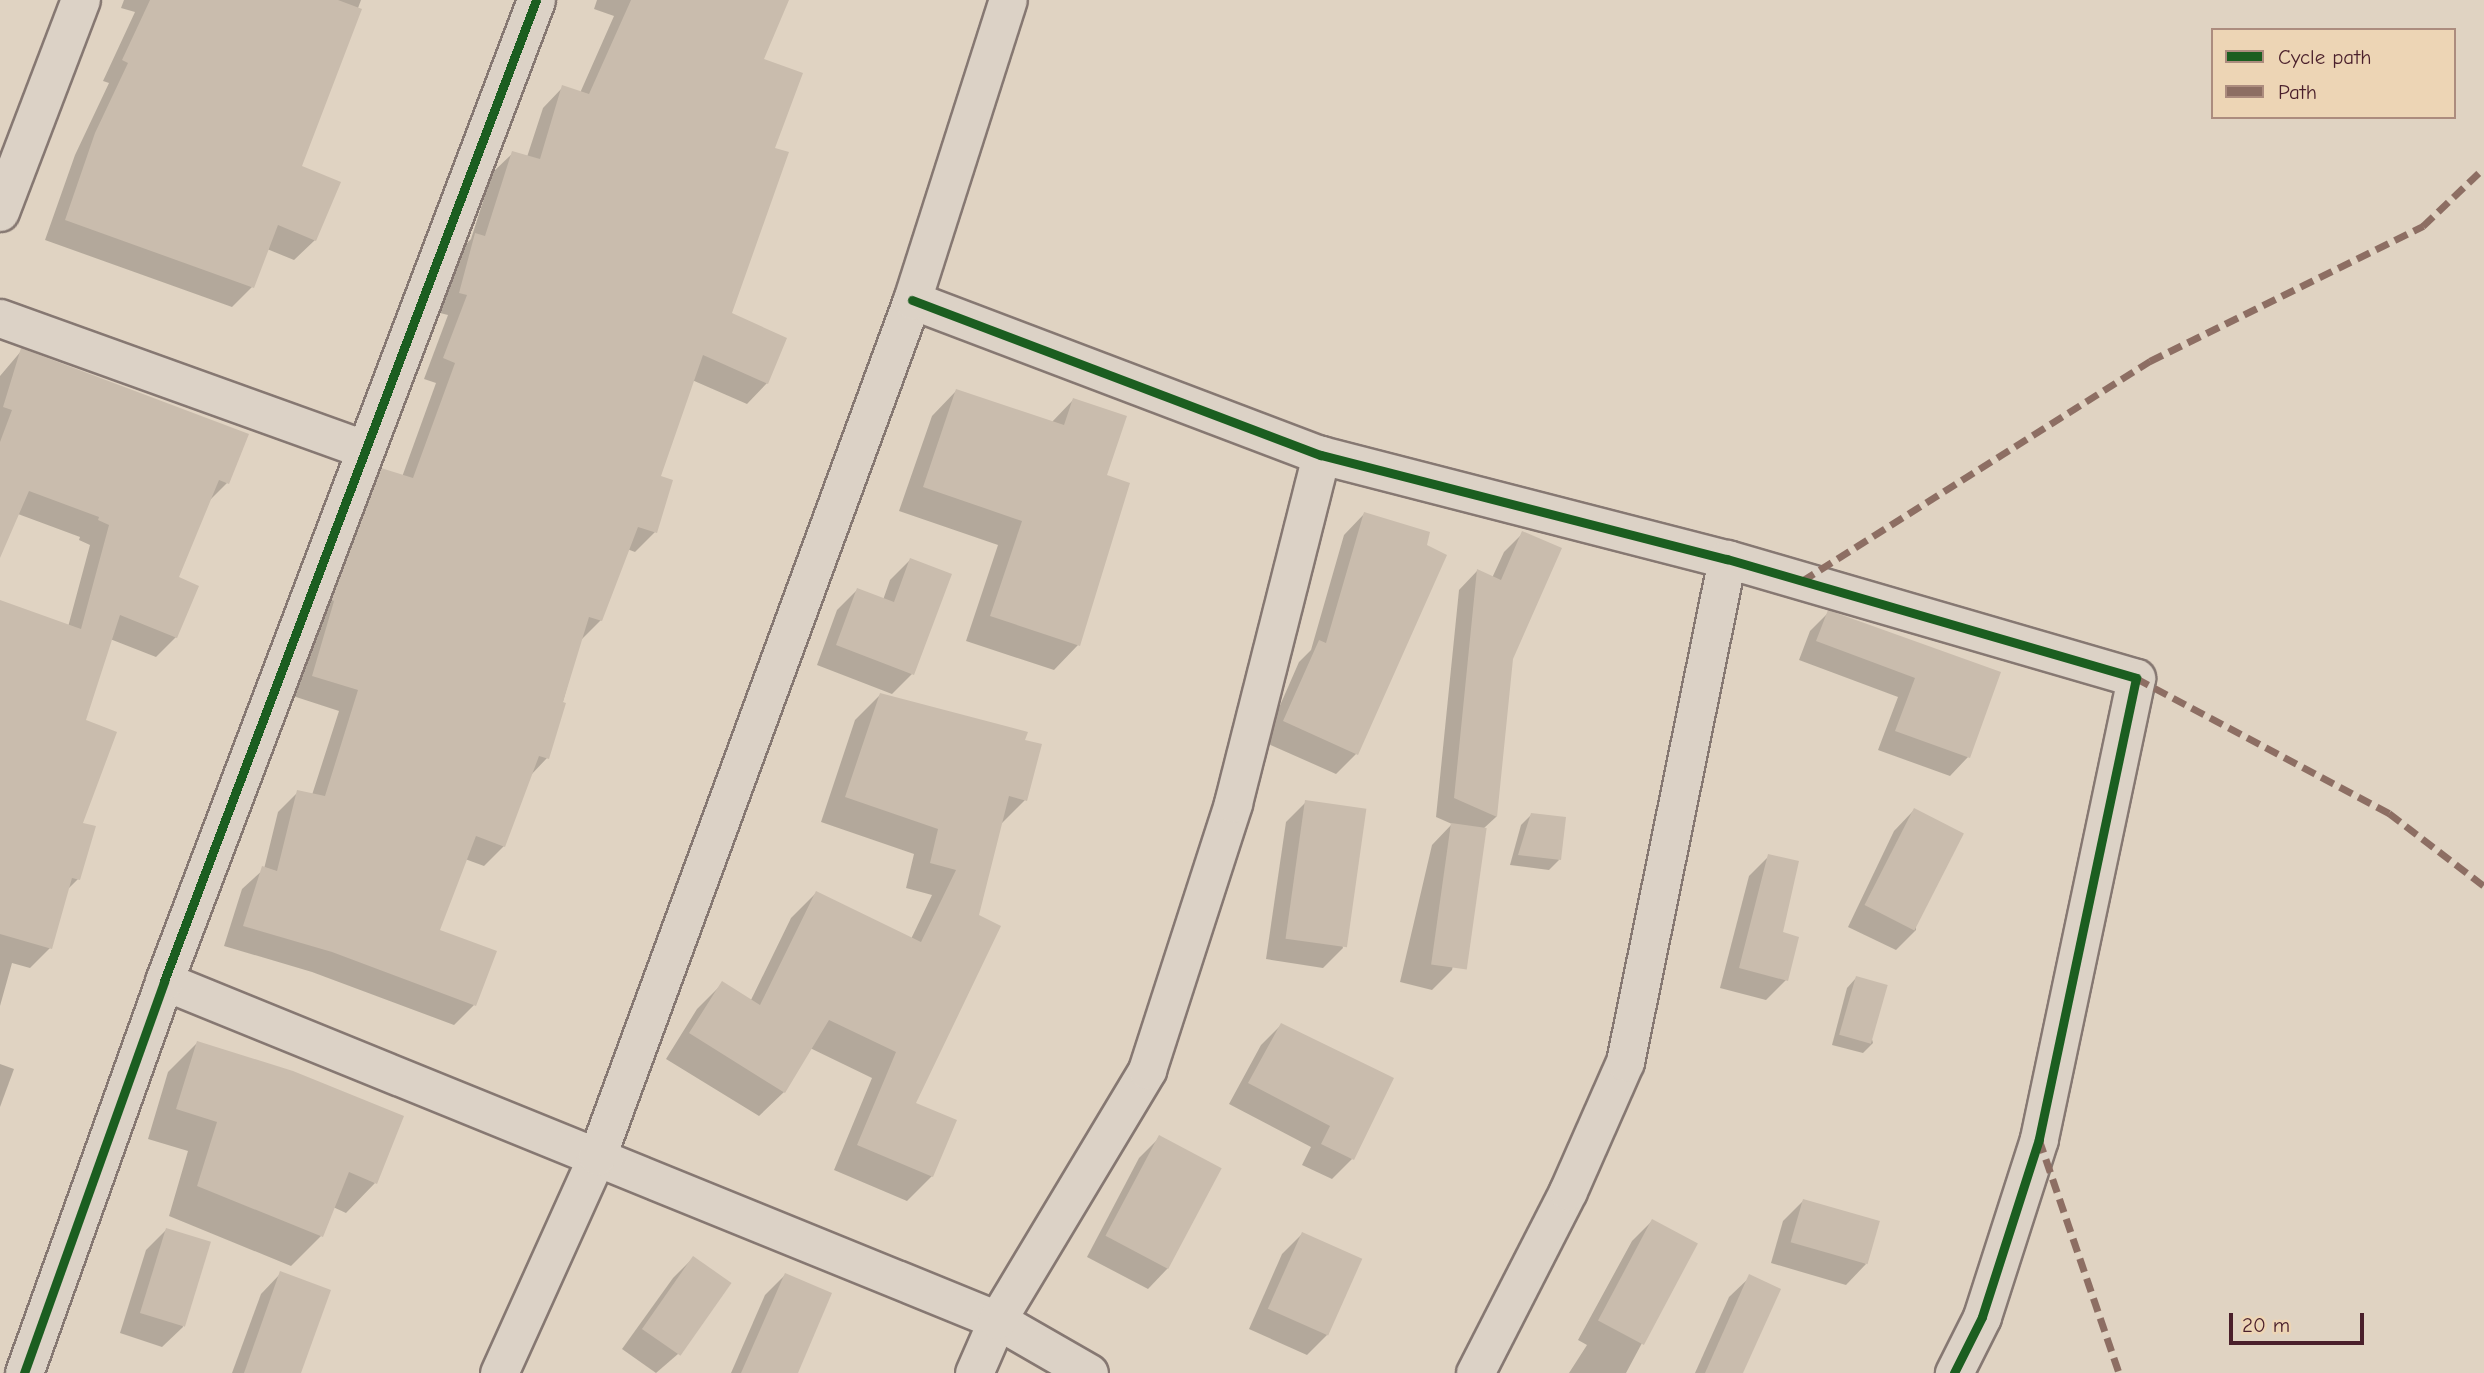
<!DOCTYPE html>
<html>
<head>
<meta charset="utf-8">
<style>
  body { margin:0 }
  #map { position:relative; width:2484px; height:1373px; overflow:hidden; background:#e0d3c2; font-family:"Comic Neue",sans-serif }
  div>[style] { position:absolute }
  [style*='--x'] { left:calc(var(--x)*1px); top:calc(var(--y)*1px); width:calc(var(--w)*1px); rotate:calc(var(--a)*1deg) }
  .shadow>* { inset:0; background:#0003 }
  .building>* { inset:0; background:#c9bcad; transform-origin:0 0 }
  .roads { filter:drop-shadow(2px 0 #867872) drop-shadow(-2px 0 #867872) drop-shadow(0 2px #867872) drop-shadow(0 -2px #867872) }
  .minor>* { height:37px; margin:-18.5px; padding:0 18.5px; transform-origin:18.5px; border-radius:18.5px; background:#dcd2c6 }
  .tertiary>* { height:38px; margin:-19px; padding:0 19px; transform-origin:19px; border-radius:19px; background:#dcd2c6 }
  .quiet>* { height:7px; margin-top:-3.5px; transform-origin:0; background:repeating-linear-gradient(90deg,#8d6e63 0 14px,transparent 0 21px) }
  .cycleway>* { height:9px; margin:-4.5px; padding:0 4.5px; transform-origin:4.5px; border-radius:4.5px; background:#1b5e20 }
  span { translate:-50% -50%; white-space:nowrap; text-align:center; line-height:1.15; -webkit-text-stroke:5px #edd5b5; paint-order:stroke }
  .legend { position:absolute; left:2211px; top:28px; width:245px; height:91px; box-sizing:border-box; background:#edd5b5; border:2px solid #ac8c7e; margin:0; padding:9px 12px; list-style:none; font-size:21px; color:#4a1f2b }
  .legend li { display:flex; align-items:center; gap:14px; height:35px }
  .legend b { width:35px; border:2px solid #ac8c7e }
  .scale { position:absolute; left:2229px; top:1313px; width:135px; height:32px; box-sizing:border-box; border:4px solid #4a1f2b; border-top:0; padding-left:9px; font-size:21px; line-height:24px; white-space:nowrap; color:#4a1f2b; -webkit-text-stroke:5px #edd5b5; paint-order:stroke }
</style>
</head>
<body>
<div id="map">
  <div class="shadow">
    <div style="clip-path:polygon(124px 0,361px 0,299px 166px,315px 240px,294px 260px,267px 249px,252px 287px,232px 307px,45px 240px,75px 155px,109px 83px,103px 81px,135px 12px,121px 8px)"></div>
    <div style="clip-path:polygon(597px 0,787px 0,761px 60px,773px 149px,730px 314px,767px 383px,747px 404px,692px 380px,659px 477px,655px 532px,635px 552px,627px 549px,601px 620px,580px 641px,547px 758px,530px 776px,504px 846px,484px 866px,465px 859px,438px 931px,474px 1005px,454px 1025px,312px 972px,224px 946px,242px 889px,264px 869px,278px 812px,298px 792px,312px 795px,339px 711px,293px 696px,315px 621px,361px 490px,382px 470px,402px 477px,436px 383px,424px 379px,448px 315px,440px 313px,456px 255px,471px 239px,492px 173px,513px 153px,527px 157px,543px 108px,563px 87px,580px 93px,614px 16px,594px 9px)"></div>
    <div style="clip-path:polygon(22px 350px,227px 483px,208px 502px,176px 578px,176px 637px,156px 657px,110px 639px,84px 721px,78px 879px,67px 890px,50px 948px,30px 968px,12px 963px,0 1006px,0 602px,68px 627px,90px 545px,79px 540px,80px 537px,18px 514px,0 556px,0 376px)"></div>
    <div style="clip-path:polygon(956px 391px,1051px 423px,1073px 400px,1105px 476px,1078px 645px,1054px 670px,966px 641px,998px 545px,899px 511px,932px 416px)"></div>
    <div style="clip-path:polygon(1364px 514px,1356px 754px,1336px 774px,1264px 742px,1299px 662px,1311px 650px,1344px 535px)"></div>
    <div style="clip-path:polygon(1523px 533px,1496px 817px,1483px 829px,1452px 970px,1432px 990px,1400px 982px,1432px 845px,1452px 824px,1436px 817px,1459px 590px,1477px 571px,1492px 578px,1504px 552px)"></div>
    <div style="clip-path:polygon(910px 560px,912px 674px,892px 694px,817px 665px,837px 610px,857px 590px,883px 600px,890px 580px)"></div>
    <div style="clip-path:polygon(1829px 612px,1999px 673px,1968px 757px,1950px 776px,1878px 750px,1898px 697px,1799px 660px,1810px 631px)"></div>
    <div style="clip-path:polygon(880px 695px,1023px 741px,1025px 800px,999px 826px,913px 1104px,932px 1176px,907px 1201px,834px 1170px,872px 1078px,810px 1048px,784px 1092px,759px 1116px,666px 1059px,697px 1009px,722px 984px,750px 1002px,791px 918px,816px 893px,911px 939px,932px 895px,906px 888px,914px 854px,821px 822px,855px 720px)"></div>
    <div style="clip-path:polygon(1306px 802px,1343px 948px,1323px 968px,1266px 959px,1286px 822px)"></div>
    <div style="clip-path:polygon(1914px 810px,1916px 930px,1896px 950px,1848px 927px,1894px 831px)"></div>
    <div style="clip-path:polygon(1531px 815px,1559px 860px,1549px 870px,1510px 865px,1521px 825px)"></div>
    <div style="clip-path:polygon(1769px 856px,1786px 980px,1766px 1000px,1720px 988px,1749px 876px)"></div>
    <div style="clip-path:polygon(1856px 978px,1873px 1043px,1863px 1053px,1832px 1045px,1847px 988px)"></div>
    <div style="clip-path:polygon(1281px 1025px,1352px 1159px,1332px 1179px,1302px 1165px,1311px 1147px,1229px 1104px,1261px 1045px)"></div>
    <div style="clip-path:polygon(197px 1043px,375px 1183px,346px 1213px,333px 1207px,321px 1236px,291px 1266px,169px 1216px,188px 1151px,148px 1139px,168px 1072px)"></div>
    <div style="clip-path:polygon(0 1064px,14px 1069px,0 1107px)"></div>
    <div style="clip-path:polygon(1159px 1138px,1168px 1268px,1148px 1289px,1087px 1257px,1139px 1158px)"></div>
    <div style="clip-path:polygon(1803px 1201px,1866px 1264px,1846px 1285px,1771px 1263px,1783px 1221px)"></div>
    <div style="clip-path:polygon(1652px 1221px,1695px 1244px,1626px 1373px,1569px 1373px,1587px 1345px,1578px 1340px,1632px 1241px)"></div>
    <div style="clip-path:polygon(166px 1230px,183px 1327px,162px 1347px,120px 1333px,146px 1250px)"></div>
    <div style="clip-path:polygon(1302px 1234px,1327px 1335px,1307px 1355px,1249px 1329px,1282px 1254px)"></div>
    <div style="clip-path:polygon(693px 1258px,678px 1354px,656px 1373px,622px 1349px,673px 1278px)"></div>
    <div style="clip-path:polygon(281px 1273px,299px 1373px,232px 1373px,261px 1294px)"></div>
    <div style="clip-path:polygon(785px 1275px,796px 1373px,731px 1373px,765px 1295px)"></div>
    <div style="clip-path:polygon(1750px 1277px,1741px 1373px,1695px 1373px,1729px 1297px)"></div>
  </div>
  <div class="building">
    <div style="clip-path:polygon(150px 0,338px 0,362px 9px,302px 166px,341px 182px,316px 241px,278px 225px,254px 288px,65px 220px,95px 133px,128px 63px,122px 60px)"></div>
    <div style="clip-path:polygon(631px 0,789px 0,764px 59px,803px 73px,775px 148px,789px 152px,732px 313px,787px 338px,768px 384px,703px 355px,661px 476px,673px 480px,657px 533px,638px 527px,602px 621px,589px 617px,563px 702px,566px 703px,549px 759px,539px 756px,505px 847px,476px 836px,440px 930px,497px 951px,476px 1006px,332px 952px,243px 926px,262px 866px,277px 871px,297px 790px,325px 796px,358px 690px,312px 676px,334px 601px,331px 600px,381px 468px,413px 478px,455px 363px,443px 358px,467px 295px,459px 293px,475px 233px,485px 236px,512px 151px,540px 159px,562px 85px,589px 94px)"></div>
    <div style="clip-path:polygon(21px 348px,249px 434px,229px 484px,219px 480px,179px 577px,199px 586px,177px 638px,120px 615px,86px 720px,117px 732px,83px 823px,96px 826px,80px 880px,72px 878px,52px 949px,0 934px,0 600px,81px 629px,109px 525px,98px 520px,99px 517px,29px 491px,0 558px,0 442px,12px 410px,3px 407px)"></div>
    <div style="clip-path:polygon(956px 389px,1064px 425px,1073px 398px,1127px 416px,1107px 475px,1130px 483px,1080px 646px,990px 616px,1022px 521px,923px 487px)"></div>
    <div style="clip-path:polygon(1364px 512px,1430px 532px,1427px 545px,1447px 555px,1358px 755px,1283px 721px,1319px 640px,1326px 643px)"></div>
    <div style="clip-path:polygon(1522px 531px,1562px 548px,1513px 659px,1497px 817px,1454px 798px,1477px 569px,1501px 580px)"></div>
    <div style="clip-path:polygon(910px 558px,952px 574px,914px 675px,836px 645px,857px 588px,894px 602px)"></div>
    <div style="clip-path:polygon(1828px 610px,2001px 672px,1970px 758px,1895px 731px,1915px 678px,1816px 641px)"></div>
    <div style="clip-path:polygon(880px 693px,1028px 732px,1025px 740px,1042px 744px,1027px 801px,1009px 796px,979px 915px,1001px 926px,916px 1103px,957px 1120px,933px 1177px,857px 1145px,896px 1052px,829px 1020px,785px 1093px,689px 1033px,722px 981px,760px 1005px,816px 891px,921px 942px,956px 870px,930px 863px,938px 829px,845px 797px)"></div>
    <div style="left:1305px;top:800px;width:62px;height:140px;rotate:8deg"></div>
    <div style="left:1914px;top:808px;width:56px;height:109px;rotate:27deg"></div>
    <div style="clip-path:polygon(1531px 813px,1566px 817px,1561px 860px,1518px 855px)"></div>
    <div style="left:1451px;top:823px;width:36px;height:143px;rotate:8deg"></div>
    <div style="clip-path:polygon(1768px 854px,1799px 861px,1783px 932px,1799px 937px,1788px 981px,1739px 968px)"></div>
    <div style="left:1856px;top:976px;width:33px;height:61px;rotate:16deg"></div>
    <div style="clip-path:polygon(1281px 1023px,1394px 1078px,1354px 1160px,1321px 1144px,1330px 1126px,1248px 1083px)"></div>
    <div style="clip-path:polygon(197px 1041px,293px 1071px,404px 1116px,377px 1184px,349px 1172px,323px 1237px,197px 1186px,217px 1122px,176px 1109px)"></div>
    <div style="left:1159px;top:1135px;width:71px;height:114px;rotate:28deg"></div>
    <div style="left:1803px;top:1199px;width:80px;height:45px;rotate:16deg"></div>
    <div style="left:1652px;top:1219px;width:52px;height:115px;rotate:28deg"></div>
    <div style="left:166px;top:1228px;width:47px;height:89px;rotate:17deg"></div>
    <div style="left:1302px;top:1232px;width:66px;height:84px;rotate:24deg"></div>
    <div style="left:693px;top:1256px;width:47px;height:89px;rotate:35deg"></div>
    <div style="clip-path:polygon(280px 1271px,331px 1290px,301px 1373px,244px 1373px)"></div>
    <div style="clip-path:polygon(785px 1273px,832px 1293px,798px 1373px,741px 1373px)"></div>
    <div style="clip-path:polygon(1749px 1274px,1781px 1289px,1743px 1373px,1705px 1373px)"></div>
  </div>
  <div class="roads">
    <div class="minor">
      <div style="--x:912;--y:300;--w:437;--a:20.8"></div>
      <div style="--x:1321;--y:455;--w:419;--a:14.4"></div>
      <div style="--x:1727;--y:559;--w:426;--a:16.2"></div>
      <div style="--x:2136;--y:678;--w:471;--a:101.9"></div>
      <div style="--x:2039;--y:1139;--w:187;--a:107.8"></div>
      <div style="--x:1982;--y:1317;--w:63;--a:116.6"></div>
      <div style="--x:0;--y:318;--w:387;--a:19.8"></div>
      <div style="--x:164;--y:981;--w:899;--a:22.14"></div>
      <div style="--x:997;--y:1320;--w:106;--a:29.9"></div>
      <div style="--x:24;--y:1373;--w:416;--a:-70.3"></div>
      <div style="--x:164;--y:981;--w:1049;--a:-69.23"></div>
      <div style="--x:499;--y:1373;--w:238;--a:-65.7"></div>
      <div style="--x:597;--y:1156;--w:912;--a:-69.8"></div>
      <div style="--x:912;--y:300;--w:315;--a:-72.3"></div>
      <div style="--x:974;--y:1373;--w:58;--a:-66.5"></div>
      <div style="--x:997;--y:1320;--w:292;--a:-59"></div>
      <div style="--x:1147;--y:1070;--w:281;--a:-72.1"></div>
      <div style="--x:1233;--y:803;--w:359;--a:-75.8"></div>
      <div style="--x:1475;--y:1373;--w:204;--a:-62.9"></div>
      <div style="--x:1568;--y:1191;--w:141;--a:-66.2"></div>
      <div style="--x:1625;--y:1062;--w:513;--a:-78.54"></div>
    </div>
    <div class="tertiary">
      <div style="--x:0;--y:212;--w:227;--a:-69.1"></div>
    </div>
  </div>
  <div class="quiet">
    <div style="--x:1802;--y:581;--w:412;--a:-32.3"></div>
    <div style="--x:2150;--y:361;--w:305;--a:-26.3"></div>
    <div style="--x:2423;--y:226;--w:84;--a:-43.6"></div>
    <div style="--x:2136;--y:678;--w:287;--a:28.1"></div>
    <div style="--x:2389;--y:813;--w:120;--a:37.5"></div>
    <div style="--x:2039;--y:1139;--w:247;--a:71.1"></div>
  </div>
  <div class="cycleway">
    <div style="--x:912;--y:300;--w:437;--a:20.8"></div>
    <div style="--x:1321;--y:455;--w:419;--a:14.4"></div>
    <div style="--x:1727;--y:559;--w:426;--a:16.2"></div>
    <div style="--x:2136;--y:678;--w:471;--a:101.9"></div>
    <div style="--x:2039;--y:1139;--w:187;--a:107.8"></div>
    <div style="--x:1982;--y:1317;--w:63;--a:116.6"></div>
    <div style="--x:24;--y:1373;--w:416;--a:-70.3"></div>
    <div style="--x:164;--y:981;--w:1049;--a:-69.23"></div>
  </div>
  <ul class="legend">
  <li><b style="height:9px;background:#1b5e20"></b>Cycle path</li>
  <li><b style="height:9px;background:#8d6e63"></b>Path</li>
  </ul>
  <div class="scale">20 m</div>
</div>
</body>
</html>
